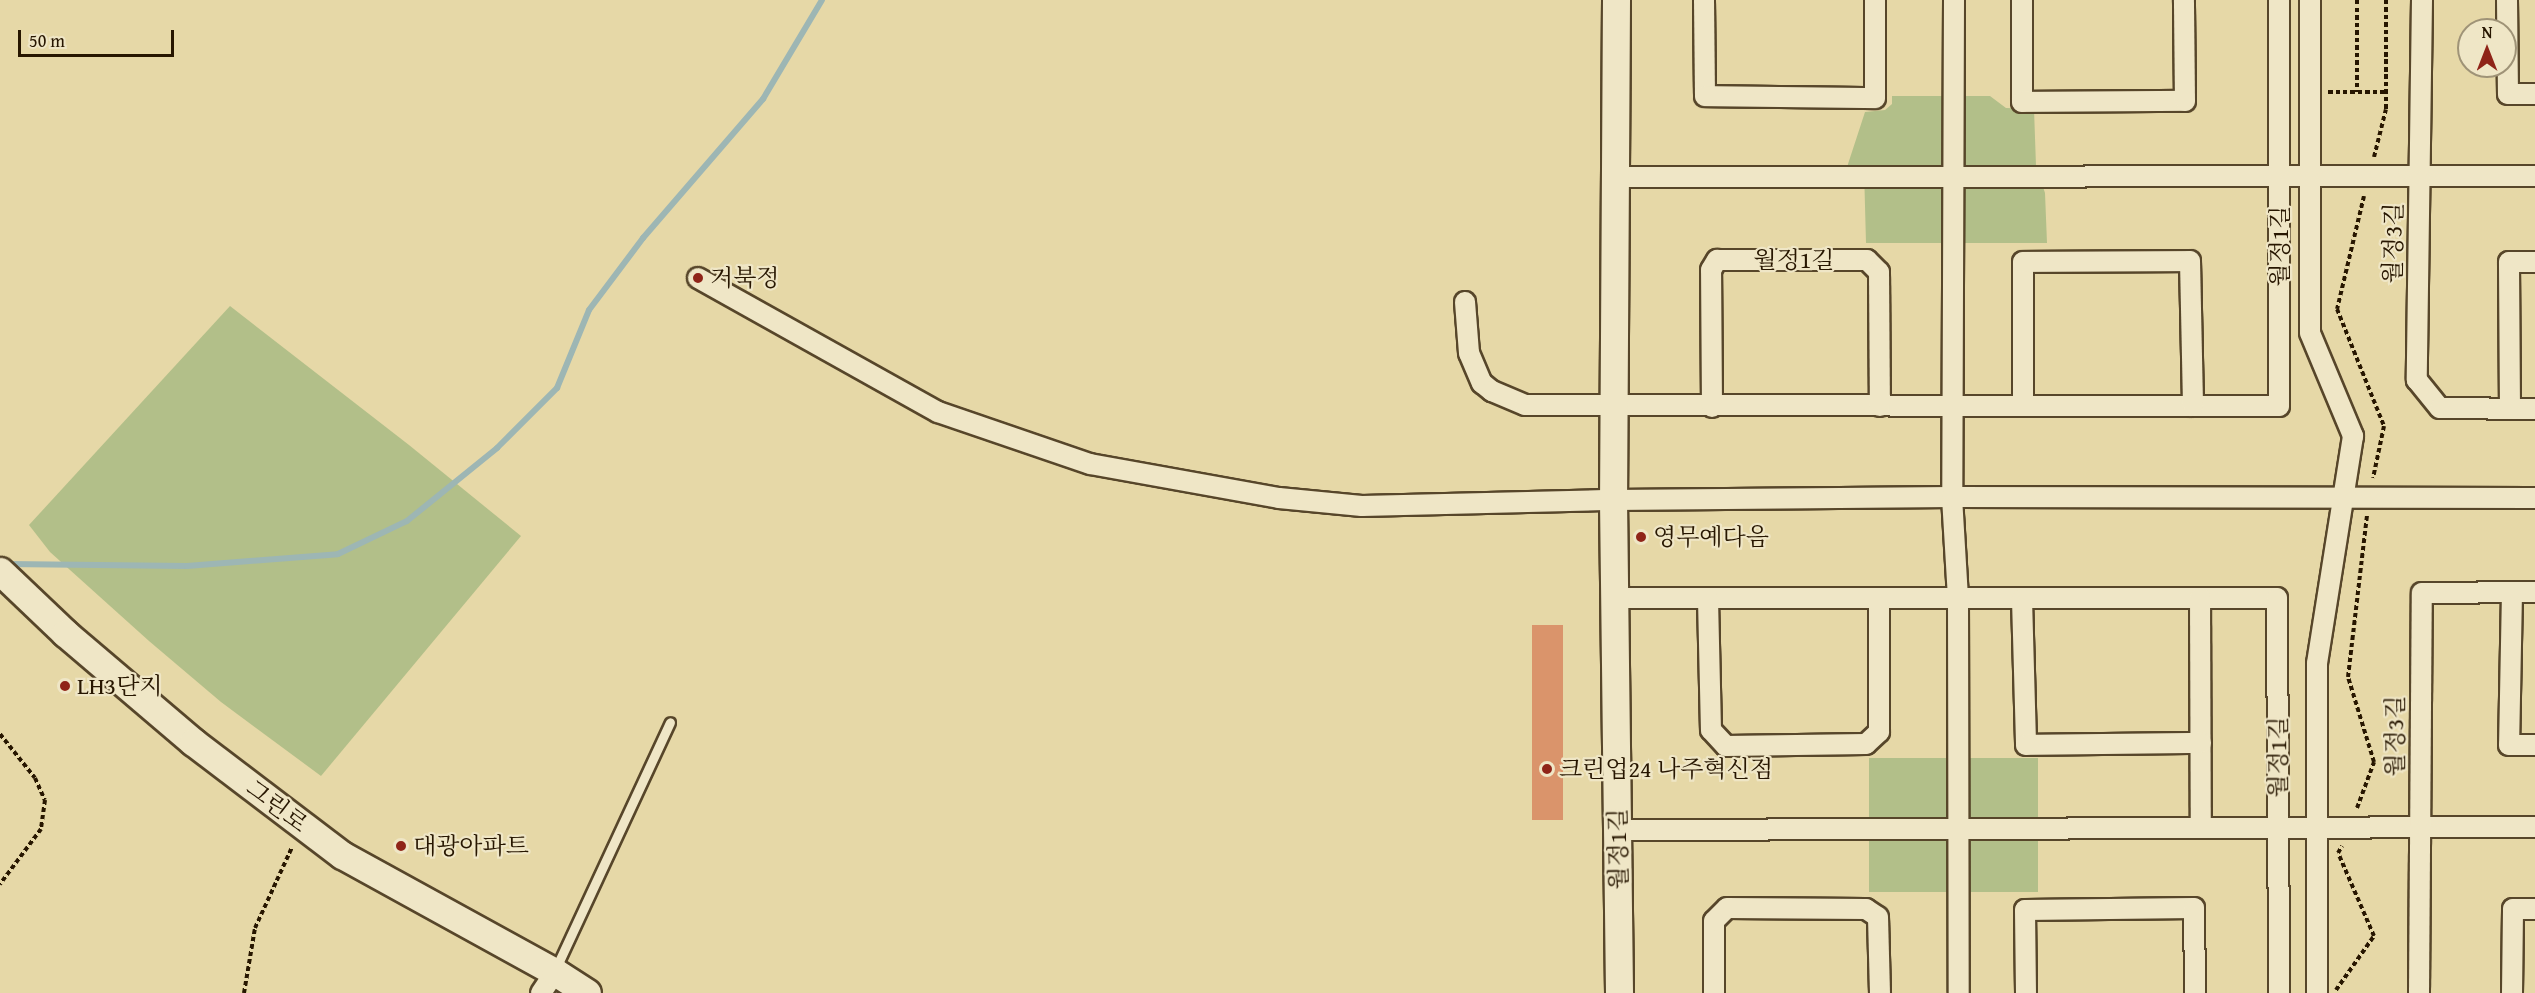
<!DOCTYPE html>
<html>
<head>
<meta charset="utf-8">
<style>
  body { margin:0 }
  #map { position:relative; width:2535px; height:993px; overflow:hidden; background:#e6d8a7; font-family:"Gentium Book Plus","Noto Serif KR",serif }
  div>[style] { position:absolute }
  [style*='--x'] { left:calc(var(--x)*1px); top:calc(var(--y)*1px); width:calc(var(--w)*1px); rotate:calc(var(--a)*1deg) }
  .green>* { inset:0; background:#b2bf89; transform-origin:0 0 }
  .stream>* { height:6px; margin:-3px; padding:0 3px; transform-origin:3px; border-radius:3px; background:#9db6b4 }
  .building>* { inset:0; background:#da946b; transform-origin:0 0 }
  .path>* { height:4px; margin-top:-2px; transform-origin:0; background:repeating-linear-gradient(90deg,#271600 0 4.5px,transparent 0 7.5px) }
  .roads { filter:drop-shadow(2px 0 #57462a) drop-shadow(-2px 0 #57462a) drop-shadow(0 2px #57462a) drop-shadow(0 -2px #57462a) }
  .lane>* { height:9px; margin:-4.5px; padding:0 4.5px; transform-origin:4.5px; border-radius:4.5px; background:#efe6c6 }
  .street>* { height:20px; margin:-10px; padding:0 10px; transform-origin:10px; border-radius:10px; background:#efe6c6 }
  .secondary>* { height:27px; margin:-13.5px; padding:0 13.5px; transform-origin:13.5px; border-radius:13.5px; background:#efe6c6 }
  .dots>* { width:16px; height:16px; translate:-50% -50%; box-sizing:border-box; border:3px solid #efe6c6; border-radius:50% }
  span { translate:-50% -50%; white-space:nowrap; text-align:center; line-height:1.15; -webkit-text-stroke:4.5px #efe6c6; paint-order:stroke }
  .street-label { font-size:24px; color:#271600 }
  .poi-label { font-size:24px; color:#271600 }
  .left { translate:0 -50%; text-align:left }
  .north { position:absolute; left:2457px; top:18px; width:60px; height:60px; box-sizing:border-box; background:#efe6c6; border:2px solid #9f9377; border-radius:50%; rotate:0deg; font-size:16px; font-weight:700; line-height:24px; text-align:center; color:#271600 }
  .north::after { content:''; display:block; margin:auto; width:21px; height:27px; background:#8f2418; clip-path:polygon(50% 0,100% 100%,50% 72%,0 100%) }
  .scale { position:absolute; left:18px; top:30px; width:156px; height:27px; box-sizing:border-box; border:3px solid #271600; border-top:0; padding-left:8px; font-size:18px; line-height:21px; white-space:nowrap; color:#271600; -webkit-text-stroke:4px #efe6c6; paint-order:stroke }
</style>
</head>
<body>
<div id="map">
  <div class="green">
    <div style="clip-path:polygon(1892px 96px,1990px 96px,2006px 108px,2034px 109px,2036px 166px,2045px 193px,2047px 243px,1866px 243px,1864px 169px,1847px 169px,1848px 164px,1865px 112px,1885px 110px,1892px 104px)"></div>
    <div style="clip-path:polygon(230px 306px,409px 445px,521px 536px,321px 776px,221px 702px,149px 641px,50px 552px,29px 525px)"></div>
    <div style="left:2038px;top:758px;width:134px;height:169px;rotate:90deg"></div>
  </div>
  <div class="stream">
    <div style="--x:7;--y:564;--w:180;--a:0.6"></div>
    <div style="--x:187;--y:566;--w:151;--a:-4.5"></div>
    <div style="--x:338;--y:554;--w:76;--a:-25.6"></div>
    <div style="--x:407;--y:521;--w:116;--a:-39"></div>
    <div style="--x:497;--y:448;--w:85;--a:-45"></div>
    <div style="--x:557;--y:388;--w:84;--a:-67.7"></div>
    <div style="--x:589;--y:310;--w:90;--a:-53.1"></div>
    <div style="--x:643;--y:238;--w:184;--a:-49.2"></div>
    <div style="--x:763;--y:99;--w:115;--a:-59.2"></div>
  </div>
  <div class="building">
    <div style="left:1532px;top:625px;width:31px;height:195px"></div>
  </div>
  <div class="path">
    <div style="--x:2357;--y:0;--w:92;--a:90"></div>
    <div style="--x:2328;--y:92;--w:58;--a:0"></div>
    <div style="--x:2374;--y:157;--w:49;--a:-76"></div>
    <div style="--x:2386;--y:109;--w:109;--a:-90"></div>
    <div style="--x:2364;--y:196;--w:116;--a:103.4"></div>
    <div style="--x:2337;--y:309;--w:126;--a:68.1"></div>
    <div style="--x:2384;--y:426;--w:53;--a:101.9"></div>
    <div style="--x:0;--y:734;--w:56;--a:51.5"></div>
    <div style="--x:35;--y:778;--w:24;--a:66"></div>
    <div style="--x:45;--y:800;--w:29;--a:98"></div>
    <div style="--x:41;--y:829;--w:69;--a:126.7"></div>
    <div style="--x:2357;--y:808;--w:49;--a:-69.7"></div>
    <div style="--x:2374;--y:762;--w:89;--a:-107"></div>
    <div style="--x:2348;--y:677;--w:163;--a:-83.3"></div>
    <div style="--x:2336;--y:990;--w:66;--a:-54.9"></div>
    <div style="--x:2374;--y:936;--w:90;--a:-113.4"></div>
    <div style="--x:2338;--y:853;--w:8;--a:-60"></div>
    <div style="--x:244;--y:993;--w:66;--a:-80.4"></div>
    <div style="--x:255;--y:928;--w:89;--a:-65.4"></div>
  </div>
  <div class="roads">
    <div class="lane">
      <div style="--x:555;--y:970;--w:273;--a:-65.1"></div>
    </div>
    <div class="street">
      <div style="--x:1704;--y:0;--w:96;--a:89.4"></div>
      <div style="--x:1705;--y:96;--w:170;--a:0.7"></div>
      <div style="--x:1875;--y:98;--w:98;--a:-90"></div>
      <div style="--x:1954;--y:0;--w:497;--a:90.2"></div>
      <div style="--x:1952;--y:497;--w:102;--a:86.6"></div>
      <div style="--x:1958;--y:599;--w:394;--a:89.9"></div>
      <div style="--x:2022;--y:0;--w:102;--a:90"></div>
      <div style="--x:2022;--y:102;--w:163;--a:-0.4"></div>
      <div style="--x:2185;--y:101;--w:101;--a:-90.6"></div>
      <div style="--x:2310;--y:0;--w:333;--a:90"></div>
      <div style="--x:2310;--y:333;--w:112;--a:67.3"></div>
      <div style="--x:2353;--y:436;--w:230;--a:99"></div>
      <div style="--x:2317;--y:663;--w:330;--a:90"></div>
      <div style="--x:2422;--y:0;--w:380;--a:90.8"></div>
      <div style="--x:2417;--y:380;--w:36;--a:51"></div>
      <div style="--x:2440;--y:408;--w:95;--a:0.6"></div>
      <div style="--x:2507;--y:0;--w:94;--a:89.4"></div>
      <div style="--x:2508;--y:94;--w:27;--a:0"></div>
      <div style="--x:1614;--y:177;--w:921;--a:-0.06"></div>
      <div style="--x:698;--y:278;--w:275;--a:29.2"></div>
      <div style="--x:938;--y:412;--w:161;--a:18.9"></div>
      <div style="--x:1090;--y:464;--w:192;--a:10.2"></div>
      <div style="--x:1279;--y:498;--w:83;--a:5.5"></div>
      <div style="--x:1362;--y:506;--w:251;--a:-1.4"></div>
      <div style="--x:1613;--y:500;--w:339;--a:-0.5"></div>
      <div style="--x:1952;--y:497;--w:583;--a:0.1"></div>
      <div style="--x:1465;--y:302;--w:51;--a:85.5"></div>
      <div style="--x:1469;--y:353;--w:33;--a:67"></div>
      <div style="--x:1482;--y:383;--w:13;--a:39"></div>
      <div style="--x:1492;--y:391;--w:36;--a:23"></div>
      <div style="--x:1525;--y:405;--w:754;--a:0.08"></div>
      <div style="--x:2279;--y:406;--w:406;--a:-90"></div>
      <div style="--x:2023;--y:406;--w:144;--a:-90"></div>
      <div style="--x:2023;--y:262;--w:167;--a:-0.3"></div>
      <div style="--x:2190;--y:261;--w:145;--a:88.8"></div>
      <div style="--x:1712;--y:407;--w:137;--a:-90.4"></div>
      <div style="--x:1711;--y:270;--w:12;--a:-59"></div>
      <div style="--x:1717;--y:260;--w:150;--a:0"></div>
      <div style="--x:1867;--y:260;--w:17;--a:45"></div>
      <div style="--x:1879;--y:272;--w:134;--a:89.6"></div>
      <div style="--x:2510;--y:409;--w:147;--a:-90.4"></div>
      <div style="--x:2509;--y:262;--w:26;--a:0"></div>
      <div style="--x:2512;--y:592;--w:153;--a:91.1"></div>
      <div style="--x:2509;--y:745;--w:26;--a:0"></div>
      <div style="--x:1614;--y:598;--w:663;--a:0"></div>
      <div style="--x:2277;--y:598;--w:395;--a:89.7"></div>
      <div style="--x:2200;--y:598;--w:230;--a:89.8"></div>
      <div style="--x:1708;--y:599;--w:131;--a:88.7"></div>
      <div style="--x:1711;--y:730;--w:22;--a:47"></div>
      <div style="--x:1726;--y:746;--w:140;--a:-0.8"></div>
      <div style="--x:1866;--y:744;--w:18;--a:-43"></div>
      <div style="--x:1879;--y:732;--w:133;--a:-90"></div>
      <div style="--x:2022;--y:599;--w:146;--a:88.4"></div>
      <div style="--x:2026;--y:745;--w:175;--a:-0.7"></div>
      <div style="--x:1619;--y:830;--w:916;--a:-0.19"></div>
      <div style="--x:541;--y:993;--w:25;--a:-56"></div>
      <div style="--x:1714;--y:993;--w:72;--a:-90"></div>
      <div style="--x:1714;--y:921;--w:18;--a:-45"></div>
      <div style="--x:1727;--y:908;--w:139;--a:0.4"></div>
      <div style="--x:1866;--y:909;--w:14;--a:34"></div>
      <div style="--x:1878;--y:917;--w:76;--a:88.5"></div>
      <div style="--x:2026;--y:993;--w:83;--a:-90.7"></div>
      <div style="--x:2025;--y:910;--w:169;--a:-0.7"></div>
      <div style="--x:2194;--y:908;--w:85;--a:89.3"></div>
      <div style="--x:2419;--y:993;--w:400;--a:-89.6"></div>
      <div style="--x:2422;--y:593;--w:113;--a:-0.5"></div>
      <div style="--x:2512;--y:993;--w:84;--a:-89.3"></div>
      <div style="--x:2513;--y:909;--w:22;--a:0"></div>
    </div>
    <div class="secondary">
      <div style="--x:1616;--y:0;--w:500;--a:90.34"></div>
      <div style="--x:1613;--y:500;--w:493;--a:89.3"></div>
      <div style="--x:0;--y:571;--w:90;--a:43.6"></div>
      <div style="--x:65;--y:633;--w:168;--a:40.4"></div>
      <div style="--x:193;--y:742;--w:187;--a:37.2"></div>
      <div style="--x:342;--y:855;--w:243;--a:28.8"></div>
      <div style="--x:555;--y:972;--w:38;--a:33"></div>
    </div>
  </div>
  <div class="dots">
    <div style="left:698px;top:278px;background:#8f2418"></div>
    <div style="left:1641px;top:537px;background:#8f2418"></div>
    <div style="left:65px;top:686px;background:#8f2418"></div>
    <div style="left:1547px;top:769px;background:#8f2418"></div>
    <div style="left:401px;top:846px;background:#8f2418"></div>
  </div>
  <div class="street-label">
    <span style="left:2393px;top:243px;rotate:-89deg">월정3길</span>
    <span style="left:2280px;top:246px;rotate:-90deg">월정1길</span>
    <span style="left:1794px;top:260px">월정1길</span>
    <span style="left:2395px;top:736px;rotate:-90deg">월정3길</span>
    <span style="left:2278px;top:757px;rotate:-90deg">월정1길</span>
    <span style="left:277px;top:806px;rotate:37deg">그린로</span>
    <span style="left:1618px;top:849px;rotate:-91deg">월정1길</span>
  </div>
  <div class="poi-label">
    <span class="left" style="left:710px;top:278px">거북정</span>
    <span class="left" style="left:1653px;top:537px">영무예다음</span>
    <span class="left" style="left:77px;top:686px">LH3단지</span>
    <span class="left" style="left:1559px;top:769px">크린업24 나주혁신점</span>
    <span class="left" style="left:413px;top:846px">대광아파트</span>
  </div>
  <div class="north">N</div>
  <div class="scale">50 m</div>
</div>
</body>
</html>
